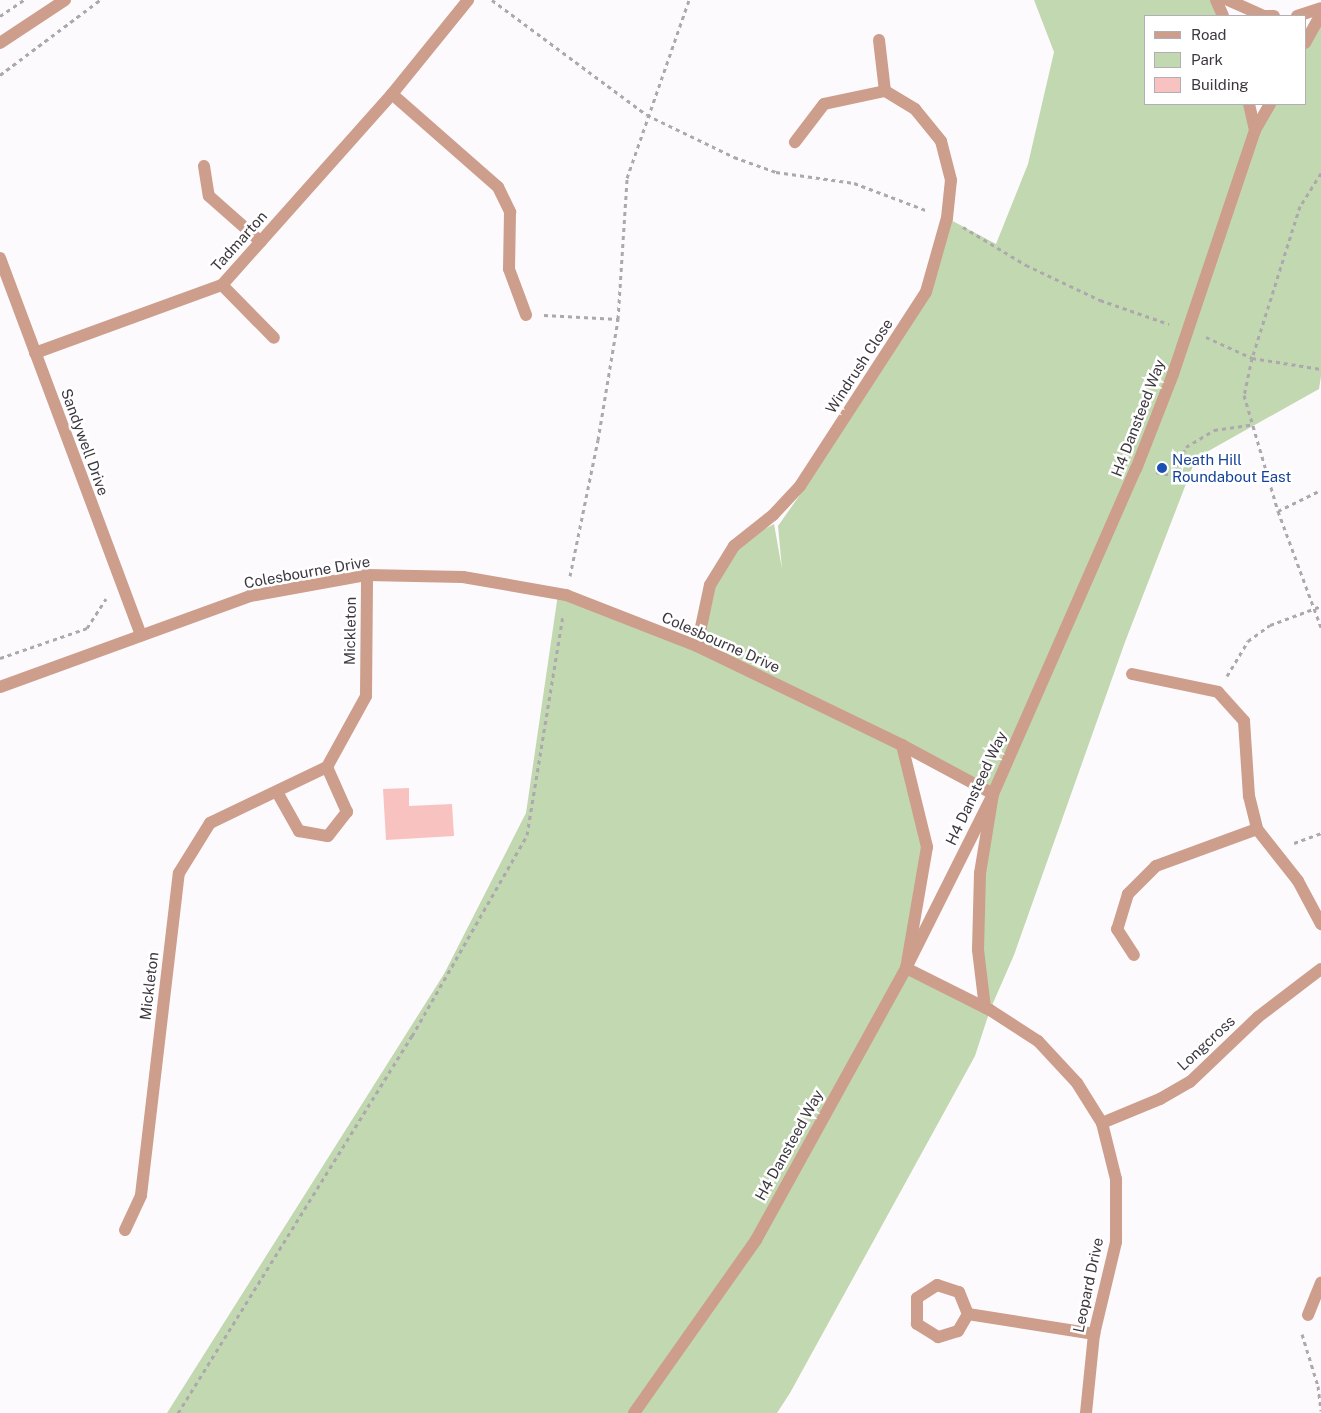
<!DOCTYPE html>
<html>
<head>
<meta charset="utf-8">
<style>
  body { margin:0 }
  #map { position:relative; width:1321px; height:1413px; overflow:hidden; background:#fdfafe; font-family:"Public Sans",sans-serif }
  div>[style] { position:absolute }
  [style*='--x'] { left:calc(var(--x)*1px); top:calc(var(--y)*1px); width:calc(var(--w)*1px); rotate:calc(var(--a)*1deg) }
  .green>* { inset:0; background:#c2d8b0 }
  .building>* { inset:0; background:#f8c2c0 }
  .path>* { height:3px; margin-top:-1.5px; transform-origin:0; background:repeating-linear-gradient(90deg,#ada8ae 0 4px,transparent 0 8px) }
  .service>* { height:12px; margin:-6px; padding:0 6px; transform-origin:6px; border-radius:6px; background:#cc9e8b }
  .minor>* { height:12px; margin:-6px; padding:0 6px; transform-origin:6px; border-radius:6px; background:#cc9e8b }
  .tertiary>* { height:12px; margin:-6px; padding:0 6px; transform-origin:6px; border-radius:6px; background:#cc9e8b }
  .dots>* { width:14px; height:14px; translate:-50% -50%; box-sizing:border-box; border:2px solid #fff; border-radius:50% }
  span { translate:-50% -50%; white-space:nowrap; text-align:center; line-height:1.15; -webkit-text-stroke:5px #fff; paint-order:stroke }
  .street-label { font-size:15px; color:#3d3740 }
  .transit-label { font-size:15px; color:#164399 }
  .left { translate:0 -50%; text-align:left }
  .legend { position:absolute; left:1144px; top:15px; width:162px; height:90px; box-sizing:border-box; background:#fff; border:1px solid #b1afb3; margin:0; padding:6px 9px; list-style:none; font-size:15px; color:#3d3740 }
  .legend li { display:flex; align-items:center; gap:10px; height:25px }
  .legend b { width:25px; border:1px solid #b1afb3 }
</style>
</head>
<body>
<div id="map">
  <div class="green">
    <div style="clip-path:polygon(evenodd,1034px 0,1216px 0,1223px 16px,1145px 16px,1145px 104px,1249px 104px,1254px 129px,1270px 104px,1305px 104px,1305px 43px,1321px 14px,1321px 376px,1319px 389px,1196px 458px,1125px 642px,1014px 955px,990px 1010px,975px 1056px,790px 1393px,777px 1413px,167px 1413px,444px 974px,526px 813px,558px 594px,697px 646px,710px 585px,734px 546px,774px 524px,782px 569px,778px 526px,804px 489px,909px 321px,947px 218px,996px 244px,1028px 164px,1054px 52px,1034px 0,902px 745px,993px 794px,978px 950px,989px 1010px,906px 968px,927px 847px,902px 745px)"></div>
  </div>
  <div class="building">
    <div style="clip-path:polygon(409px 788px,409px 806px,452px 804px,454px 836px,386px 840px,383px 789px)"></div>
  </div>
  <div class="path">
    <div style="--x:492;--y:0;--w:193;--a:36.6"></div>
    <div style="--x:647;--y:115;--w:97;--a:25.8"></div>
    <div style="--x:734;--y:157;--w:45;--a:19.7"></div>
    <div style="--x:776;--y:172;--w:79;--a:8"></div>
    <div style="--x:854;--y:183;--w:79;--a:20.7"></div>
    <div style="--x:0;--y:16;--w:29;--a:-34"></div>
    <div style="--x:0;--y:75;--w:125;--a:-36.9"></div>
    <div style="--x:1321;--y:173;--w:39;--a:122"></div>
    <div style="--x:1300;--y:206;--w:159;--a:107.5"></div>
    <div style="--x:1252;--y:358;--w:38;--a:102"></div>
    <div style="--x:1244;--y:395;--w:121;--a:73.7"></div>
    <div style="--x:1278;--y:511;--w:124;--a:69.7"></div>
    <div style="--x:963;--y:227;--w:74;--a:31.1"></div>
    <div style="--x:1026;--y:265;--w:82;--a:25.3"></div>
    <div style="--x:1100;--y:300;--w:73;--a:19.2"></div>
    <div style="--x:544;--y:315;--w:74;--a:3.1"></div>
    <div style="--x:1206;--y:337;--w:51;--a:24.5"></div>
    <div style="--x:1252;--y:358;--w:70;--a:9.1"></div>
    <div style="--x:1156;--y:472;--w:16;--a:11"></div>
    <div style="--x:1172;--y:475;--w:31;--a:-63"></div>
    <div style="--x:1186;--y:447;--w:33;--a:-31"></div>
    <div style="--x:1214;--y:430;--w:37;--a:-8"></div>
    <div style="--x:1278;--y:511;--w:48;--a:-26"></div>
    <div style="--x:570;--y:576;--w:139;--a:-78.4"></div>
    <div style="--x:598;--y:440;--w:123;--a:-80.6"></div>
    <div style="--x:618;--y:319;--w:141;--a:-86.3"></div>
    <div style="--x:627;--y:178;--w:188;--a:-70.8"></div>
    <div style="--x:0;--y:658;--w:92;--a:-19"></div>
    <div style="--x:87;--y:628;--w:35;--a:-57"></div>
    <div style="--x:1227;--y:676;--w:41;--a:-59"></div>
    <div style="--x:1248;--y:641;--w:27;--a:-36"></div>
    <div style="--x:1270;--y:625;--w:54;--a:-20.4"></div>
    <div style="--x:1294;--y:843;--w:29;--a:-20"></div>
    <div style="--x:1302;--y:1334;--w:54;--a:72.9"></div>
    <div style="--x:1318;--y:1386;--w:25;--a:83"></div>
    <div style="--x:178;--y:1413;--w:444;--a:-58.2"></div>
    <div style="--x:412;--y:1036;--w:232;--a:-60.2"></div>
    <div style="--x:527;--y:835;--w:224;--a:-80.7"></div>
  </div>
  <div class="service">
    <div style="--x:204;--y:166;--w:30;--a:81"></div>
    <div style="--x:209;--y:196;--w:69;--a:41.5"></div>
    <div style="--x:222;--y:285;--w:74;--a:45.5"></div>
  </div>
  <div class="minor">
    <div style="--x:879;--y:40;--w:51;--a:83.3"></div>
    <div style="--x:0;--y:43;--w:78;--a:-33.5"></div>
    <div style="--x:392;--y:94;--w:141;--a:41.3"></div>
    <div style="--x:498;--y:187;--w:28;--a:64"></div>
    <div style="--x:510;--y:212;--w:57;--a:91"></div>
    <div style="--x:509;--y:269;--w:49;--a:69.7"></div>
    <div style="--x:0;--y:258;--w:403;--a:69.5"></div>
    <div style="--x:35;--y:353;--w:199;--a:-20"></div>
    <div style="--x:222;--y:285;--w:256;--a:-48.3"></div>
    <div style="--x:392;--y:94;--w:121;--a:-51"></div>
    <div style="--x:697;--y:646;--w:62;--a:-78"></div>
    <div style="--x:710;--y:585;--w:46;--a:-58.4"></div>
    <div style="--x:734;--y:546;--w:50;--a:-38.5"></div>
    <div style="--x:773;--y:515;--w:40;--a:-47"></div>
    <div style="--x:800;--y:486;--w:231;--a:-57"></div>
    <div style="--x:926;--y:292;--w:77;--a:-74.2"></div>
    <div style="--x:947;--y:218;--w:38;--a:-84"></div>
    <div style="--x:951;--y:180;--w:40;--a:-104.4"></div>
    <div style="--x:941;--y:141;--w:41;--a:-129.1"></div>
    <div style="--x:915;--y:109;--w:35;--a:-149"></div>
    <div style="--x:885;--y:91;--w:62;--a:168"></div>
    <div style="--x:824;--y:104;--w:48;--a:127.3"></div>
    <div style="--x:1132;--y:674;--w:88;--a:11.8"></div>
    <div style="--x:1218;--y:692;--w:39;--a:48"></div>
    <div style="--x:1244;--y:721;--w:75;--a:86.2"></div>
    <div style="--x:1249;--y:796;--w:34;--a:76"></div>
    <div style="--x:1257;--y:829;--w:108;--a:159.9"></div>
    <div style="--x:1156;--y:866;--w:40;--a:135"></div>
    <div style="--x:1128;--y:894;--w:37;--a:107"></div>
    <div style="--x:1117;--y:929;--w:31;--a:57"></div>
    <div style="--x:0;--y:687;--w:266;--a:-20"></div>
    <div style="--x:250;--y:596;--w:119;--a:-10.2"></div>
    <div style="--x:367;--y:575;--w:96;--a:1.2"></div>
    <div style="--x:463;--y:577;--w:105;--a:9.9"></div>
    <div style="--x:566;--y:595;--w:141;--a:21.3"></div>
    <div style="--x:697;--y:646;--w:228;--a:25.8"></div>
    <div style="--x:902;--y:745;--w:103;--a:28.3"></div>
    <div style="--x:993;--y:794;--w:80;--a:99.3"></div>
    <div style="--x:980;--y:873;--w:77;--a:91.5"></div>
    <div style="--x:978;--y:950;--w:58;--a:83.1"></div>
    <div style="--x:902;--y:745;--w:105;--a:76.2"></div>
    <div style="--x:927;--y:847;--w:123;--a:99.8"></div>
    <div style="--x:906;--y:968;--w:94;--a:26.6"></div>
    <div style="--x:990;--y:1010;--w:57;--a:32.9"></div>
    <div style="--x:1038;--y:1041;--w:57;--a:47.1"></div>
    <div style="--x:1077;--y:1083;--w:47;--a:58"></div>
    <div style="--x:1102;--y:1123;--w:58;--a:76"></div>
    <div style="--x:1116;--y:1179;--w:63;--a:90"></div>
    <div style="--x:1116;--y:1242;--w:95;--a:103.4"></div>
    <div style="--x:1094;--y:1334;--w:79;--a:95.8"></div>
    <div style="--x:277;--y:792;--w:45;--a:60.6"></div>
    <div style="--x:299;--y:831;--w:29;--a:10"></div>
    <div style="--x:328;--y:836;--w:31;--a:-52"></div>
    <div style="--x:347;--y:812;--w:49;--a:-114"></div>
    <div style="--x:1257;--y:829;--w:66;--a:51.7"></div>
    <div style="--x:1298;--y:881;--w:49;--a:61.9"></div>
    <div style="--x:1102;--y:1123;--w:63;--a:-22.5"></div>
    <div style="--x:1160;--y:1099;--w:34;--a:-30"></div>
    <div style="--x:1190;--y:1082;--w:94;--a:-43.7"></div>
    <div style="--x:1258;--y:1017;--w:79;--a:-37.3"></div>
    <div style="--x:125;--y:1230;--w:38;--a:-65"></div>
    <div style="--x:141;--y:1195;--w:324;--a:-83.3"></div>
    <div style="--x:179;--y:873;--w:59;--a:-58.2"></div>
    <div style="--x:210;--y:823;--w:130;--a:-25.6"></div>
    <div style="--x:327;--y:767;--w:81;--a:-61.2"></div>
    <div style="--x:366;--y:696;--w:121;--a:-89.5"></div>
    <div style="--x:968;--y:1314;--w:20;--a:120"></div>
    <div style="--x:958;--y:1331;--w:21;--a:163"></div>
    <div style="--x:938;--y:1337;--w:25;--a:-148"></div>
    <div style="--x:917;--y:1324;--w:26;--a:-90"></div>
    <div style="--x:917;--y:1298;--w:24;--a:-33"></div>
    <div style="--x:937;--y:1285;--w:23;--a:18"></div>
    <div style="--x:959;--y:1292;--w:24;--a:68"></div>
    <div style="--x:968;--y:1314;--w:128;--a:9"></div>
    <div style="--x:1308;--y:1315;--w:35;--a:-68"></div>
  </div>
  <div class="tertiary">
    <div style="--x:1216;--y:0;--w:17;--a:66"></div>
    <div style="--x:1228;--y:0;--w:39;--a:24"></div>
    <div style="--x:1264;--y:16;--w:10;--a:0"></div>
    <div style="--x:1297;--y:16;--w:25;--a:-18"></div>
    <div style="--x:1305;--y:43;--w:33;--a:-61"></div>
    <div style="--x:1249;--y:104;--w:27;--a:77"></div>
    <div style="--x:634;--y:1413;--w:212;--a:-54.8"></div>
    <div style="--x:756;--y:1240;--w:311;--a:-61.1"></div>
    <div style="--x:906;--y:968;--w:195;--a:-63.4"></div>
    <div style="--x:993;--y:794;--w:355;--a:-66.3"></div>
    <div style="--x:1136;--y:469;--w:102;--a:-68.7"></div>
    <div style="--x:1173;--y:374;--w:257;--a:-71.4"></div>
    <div style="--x:1255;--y:130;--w:30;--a:-60"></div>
  </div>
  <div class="dots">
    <div style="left:1162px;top:468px;background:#1a4fb4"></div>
  </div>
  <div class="street-label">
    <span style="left:239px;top:241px;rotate:-48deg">Tadmarton</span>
    <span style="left:859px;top:366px;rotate:-57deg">Windrush Close</span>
    <span style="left:1138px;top:418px;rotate:-69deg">H4 Dansteed Way</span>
    <span style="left:85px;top:442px;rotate:70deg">Sandywell Drive</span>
    <span style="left:307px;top:572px;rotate:-10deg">Colesbourne Drive</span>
    <span style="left:350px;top:631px;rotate:-89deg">Mickleton</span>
    <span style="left:721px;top:642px;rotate:24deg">Colesbourne Drive</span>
    <span style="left:976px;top:788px;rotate:-65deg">H4 Dansteed Way</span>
    <span style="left:149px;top:986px;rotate:-83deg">Mickleton</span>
    <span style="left:1206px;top:1043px;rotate:-43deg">Longcross</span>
    <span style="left:789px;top:1145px;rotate:-61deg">H4 Dansteed Way</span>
    <span style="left:1088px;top:1285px;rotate:-78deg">Leopard Drive</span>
  </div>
  <div class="transit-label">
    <span class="left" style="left:1172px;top:468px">Neath Hill<br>Roundabout East</span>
  </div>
  <ul class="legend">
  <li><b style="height:6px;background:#cc9e8b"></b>Road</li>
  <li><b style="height:14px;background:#c2d8b0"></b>Park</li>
  <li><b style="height:14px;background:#f8c2c0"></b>Building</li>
  </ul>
</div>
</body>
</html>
